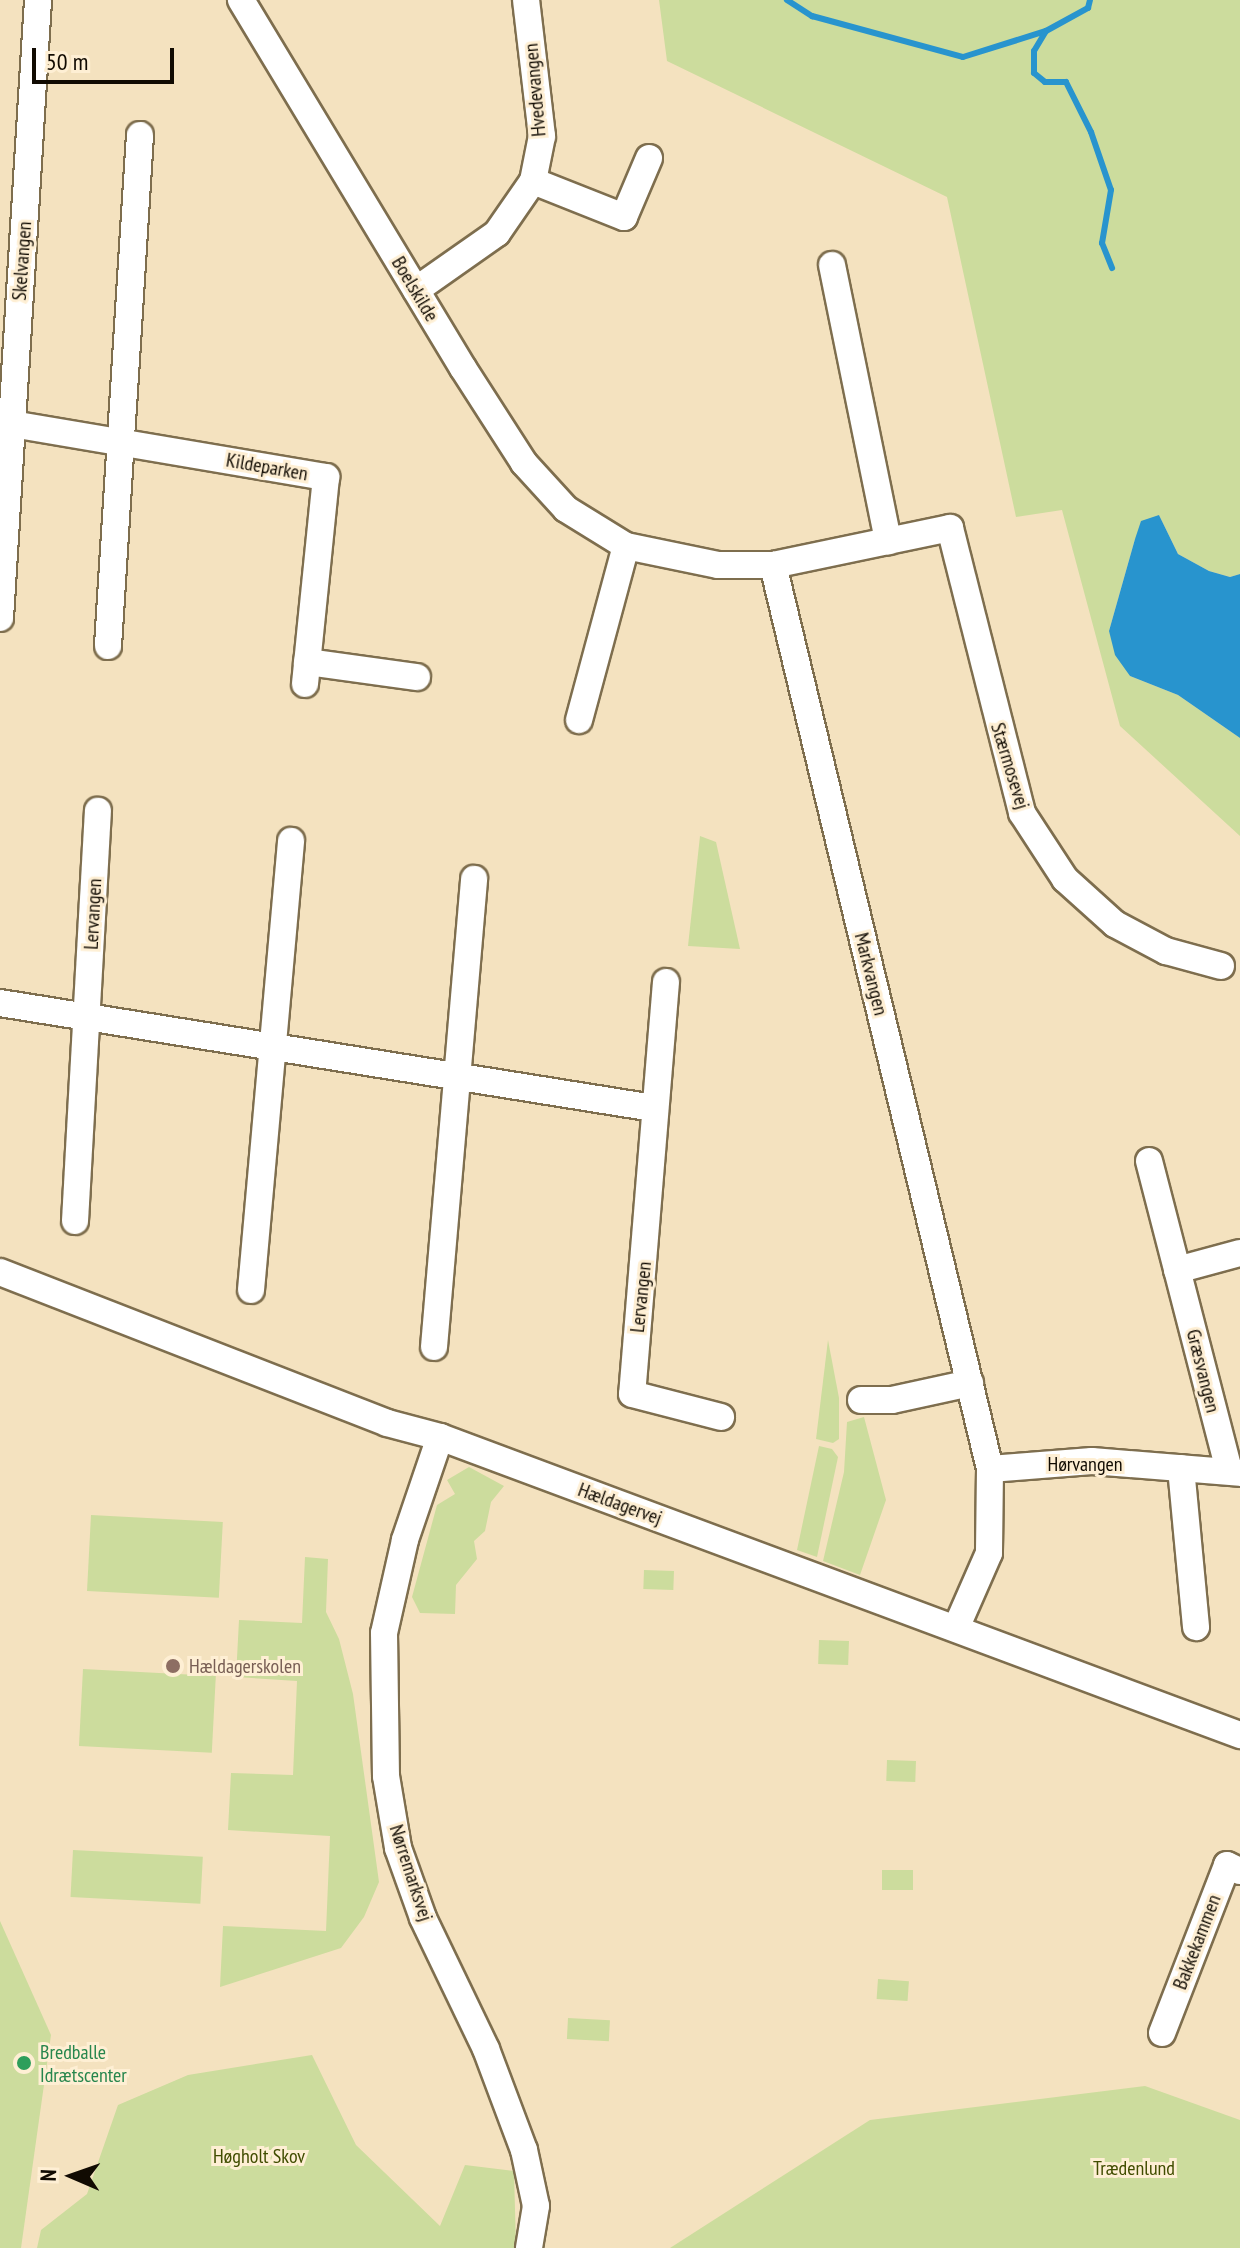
<!DOCTYPE html>
<html>
<head>
<meta charset="utf-8">
<style>
  body { margin:0 }
  #map { position:relative; width:1240px; height:2248px; overflow:hidden; background:#f4e2bf; font-family:"PT Sans Narrow",sans-serif }
  div>[style] { position:absolute }
  [style*='--x'] { left:calc(var(--x)*1px); top:calc(var(--y)*1px); width:calc(var(--w)*1px); rotate:calc(var(--a)*1deg) }
  .green>* { inset:0; background:#ccdc9d; transform-origin:0 0 }
  .water>* { inset:0; background:#2894ce }
  .stream>* { height:6px; margin:-3px; padding:0 3px; transform-origin:3px; border-radius:3px; background:#2894ce }
  .roads { filter:drop-shadow(2px 0 #7e6e4e) drop-shadow(-2px 0 #7e6e4e) drop-shadow(0 2px #7e6e4e) drop-shadow(0 -2px #7e6e4e) }
  .minor>* { height:26px; margin:-13px; padding:0 13px; transform-origin:13px; border-radius:13px; background:#fff }
  .dots>* { width:22px; height:22px; translate:-50% -50%; box-sizing:border-box; border:4px solid #feefd4; border-radius:50% }
  span { translate:-50% -50%; white-space:nowrap; text-align:center; line-height:1.15; -webkit-text-stroke:6px #feefd4; paint-order:stroke }
  .street-label { font-size:20px; color:#110b02 }
  .education-label { font-size:20px; color:#785e54 }
  .left { translate:0 -50%; text-align:left }
  .leisure-label { font-size:20px; color:#27864d }
  .park-label { font-size:20px; color:#414d00 }
  .north { position:absolute; left:32px; top:2136px; width:80px; height:80px; -webkit-text-stroke:6px #feefd4; paint-order:stroke; rotate:272deg; font-size:22px; font-weight:700; line-height:32px; text-align:center; color:#110b02 }
  .north::after { content:''; display:block; margin:auto; width:28px; height:36px; background:#110b02; clip-path:polygon(50% 0,100% 100%,50% 72%,0 100%) }
  .scale { position:absolute; left:32px; top:48px; width:142px; height:36px; box-sizing:border-box; border:4px solid #110b02; border-top:0; padding-left:10px; font-size:24px; line-height:28px; white-space:nowrap; color:#110b02; -webkit-text-stroke:6px #feefd4; paint-order:stroke }
</style>
</head>
<body>
<div id="map">
  <div class="green">
    <div style="clip-path:polygon(659px 0,1240px 0,1240px 574px,1230px 577px,1209px 571px,1178px 554px,1159px 515px,1135px 539px,1109px 631px,1130px 676px,1178px 695px,1240px 738px,1240px 836px,1120px 726px,1062px 510px,1016px 517px,947px 197px,667px 61px)"></div>
    <div style="clip-path:polygon(700px 836px,716px 842px,740px 949px,688px 946px)"></div>
    <div style="clip-path:polygon(828px 1340px,839px 1398px,839px 1439px,833px 1443px,816px 1439px)"></div>
    <div style="clip-path:polygon(864px 1417px,886px 1500px,860px 1575px,823px 1561px,844px 1472px,847px 1422px)"></div>
    <div style="clip-path:polygon(819px 1446px,832px 1449px,838px 1457px,817px 1557px,797px 1550px)"></div>
    <div style="clip-path:polygon(469px 1467px,504px 1486px,491px 1502px,485px 1531px,474px 1541px,477px 1559px,456px 1585px,455px 1614px,420px 1613px,412px 1597px,437px 1505px,455px 1494px,447px 1480px)"></div>
    <div style="left:91px;top:1515px;width:132px;height:76px;rotate:3deg"></div>
    <div style="clip-path:polygon(305px 1557px,328px 1559px,326px 1612px,339px 1639px,353px 1694px,379px 1882px,364px 1917px,341px 1948px,220px 1987px,223px 1926px,326px 1931px,330px 1836px,228px 1830px,231px 1773px,293px 1775px,297px 1681px,236px 1677px,239px 1620px,302px 1623px)"></div>
    <div style="left:644px;top:1570px;width:30px;height:19px;rotate:2deg"></div>
    <div style="left:819px;top:1640px;width:30px;height:24px;rotate:2deg"></div>
    <div style="left:83px;top:1669px;width:133px;height:77px;rotate:3deg"></div>
    <div style="left:887px;top:1760px;width:29px;height:21px;rotate:2deg"></div>
    <div style="left:73px;top:1850px;width:130px;height:47px;rotate:3deg"></div>
    <div style="left:882px;top:1870px;width:31px;height:20px"></div>
    <div style="clip-path:polygon(0 1921px,51px 2035px,21px 2248px,0 2248px)"></div>
    <div style="left:878px;top:1979px;width:31px;height:20px;rotate:4deg"></div>
    <div style="left:568px;top:2018px;width:42px;height:21px;rotate:3deg"></div>
    <div style="clip-path:polygon(312px 2055px,356px 2145px,440px 2226px,465px 2165px,514px 2171px,516px 2248px,37px 2248px,41px 2230px,87px 2194px,118px 2105px,188px 2075px)"></div>
    <div style="clip-path:polygon(1145px 2086px,1240px 2120px,1240px 2248px,670px 2248px,870px 2120px)"></div>
  </div>
  <div class="water">
    <div style="clip-path:polygon(1159px 515px,1178px 554px,1209px 571px,1230px 577px,1240px 574px,1240px 738px,1178px 695px,1130px 676px,1115px 655px,1109px 631px,1135px 539px,1141px 521px)"></div>
  </div>
  <div class="stream">
    <div style="--x:787;--y:0;--w:30;--a:33"></div>
    <div style="--x:812;--y:16;--w:156;--a:15.2"></div>
    <div style="--x:963;--y:57;--w:87;--a:-17.4"></div>
    <div style="--x:1046;--y:31;--w:48;--a:-28.7"></div>
    <div style="--x:1088;--y:8;--w:8;--a:-76"></div>
    <div style="--x:1046;--y:31;--w:23;--a:121"></div>
    <div style="--x:1034;--y:51;--w:22;--a:90"></div>
    <div style="--x:1034;--y:73;--w:14;--a:39"></div>
    <div style="--x:1045;--y:82;--w:21;--a:0"></div>
    <div style="--x:1066;--y:82;--w:56;--a:63.4"></div>
    <div style="--x:1091;--y:132;--w:61;--a:71"></div>
    <div style="--x:1111;--y:190;--w:54;--a:99.6"></div>
    <div style="--x:1102;--y:243;--w:27;--a:68"></div>
  </div>
  <div class="roads">
    <div class="minor">
      <div style="--x:241;--y:0;--w:430;--a:58.9"></div>
      <div style="--x:463;--y:368;--w:113;--a:57.3"></div>
      <div style="--x:524;--y:463;--w:62;--a:47.6"></div>
      <div style="--x:566;--y:509;--w:70;--a:31.7"></div>
      <div style="--x:626;--y:546;--w:94;--a:11.7"></div>
      <div style="--x:718;--y:565;--w:55;--a:0"></div>
      <div style="--x:773;--y:565;--w:181;--a:-11.8"></div>
      <div style="--x:950;--y:528;--w:294;--a:75.8"></div>
      <div style="--x:1022;--y:813;--w:79;--a:56.9"></div>
      <div style="--x:1065;--y:879;--w:67;--a:42"></div>
      <div style="--x:1115;--y:924;--w:58;--a:27.9"></div>
      <div style="--x:1166;--y:951;--w:57;--a:15.3"></div>
      <div style="--x:533;--y:181;--w:98;--a:21.6"></div>
      <div style="--x:624;--y:217;--w:64;--a:-67"></div>
      <div style="--x:832;--y:265;--w:282;--a:78.5"></div>
      <div style="--x:416;--y:290;--w:99;--a:-35.1"></div>
      <div style="--x:497;--y:233;--w:63;--a:-55.3"></div>
      <div style="--x:533;--y:181;--w:46;--a:-78.7"></div>
      <div style="--x:542;--y:136;--w:137;--a:-96.7"></div>
      <div style="--x:0;--y:422;--w:331;--a:9.6"></div>
      <div style="--x:326;--y:477;--w:208;--a:95.8"></div>
      <div style="--x:773;--y:565;--w:930;--a:76.5"></div>
      <div style="--x:990;--y:1469;--w:84;--a:90.7"></div>
      <div style="--x:989;--y:1553;--w:80;--a:113.7"></div>
      <div style="--x:0;--y:618;--w:619;--a:-86.48"></div>
      <div style="--x:108;--y:646;--w:512;--a:-86.42"></div>
      <div style="--x:307;--y:662;--w:111;--a:7.8"></div>
      <div style="--x:579;--y:720;--w:180;--a:-74.9"></div>
      <div style="--x:666;--y:982;--w:413;--a:94.7"></div>
      <div style="--x:632;--y:1394;--w:92;--a:14.5"></div>
      <div style="--x:0;--y:1003;--w:661;--a:9.13"></div>
      <div style="--x:1149;--y:1161;--w:320;--a:75.5"></div>
      <div style="--x:75;--y:1221;--w:411;--a:-86.8"></div>
      <div style="--x:1177;--y:1270;--w:65;--a:-15.1"></div>
      <div style="--x:0;--y:1272;--w:415;--a:21.3"></div>
      <div style="--x:387;--y:1423;--w:55;--a:14.8"></div>
      <div style="--x:440;--y:1437;--w:854;--a:20.43"></div>
      <div style="--x:251;--y:1290;--w:451;--a:-84.9"></div>
      <div style="--x:434;--y:1347;--w:470;--a:-85.1"></div>
      <div style="--x:861;--y:1400;--w:31;--a:0"></div>
      <div style="--x:892;--y:1400;--w:80;--a:-12.3"></div>
      <div style="--x:440;--y:1437;--w:109;--a:108.8"></div>
      <div style="--x:405;--y:1540;--w:95;--a:102.7"></div>
      <div style="--x:384;--y:1633;--w:143;--a:89.2"></div>
      <div style="--x:386;--y:1776;--w:73;--a:80.5"></div>
      <div style="--x:398;--y:1848;--w:74;--a:70.3"></div>
      <div style="--x:423;--y:1918;--w:145;--a:64.3"></div>
      <div style="--x:486;--y:2049;--w:108;--a:69.4"></div>
      <div style="--x:524;--y:2150;--w:57;--a:77.9"></div>
      <div style="--x:536;--y:2206;--w:43;--a:99.5"></div>
      <div style="--x:1181;--y:1468;--w:160;--a:84.6"></div>
      <div style="--x:990;--y:1469;--w:102;--a:-4.5"></div>
      <div style="--x:1092;--y:1461;--w:148;--a:4.6"></div>
      <div style="--x:1162;--y:2033;--w:180;--a:-68.8"></div>
      <div style="--x:1227;--y:1865;--w:14;--a:25"></div>
    </div>
  </div>
  <div class="dots">
    <div style="left:173px;top:1666px;background:#8d6e63"></div>
    <div style="left:24px;top:2063px;background:#2e9e5b"></div>
  </div>
  <div class="street-label">
    <span style="left:535px;top:90px;rotate:-95deg">Hvedevangen</span>
    <span style="left:22px;top:261px;rotate:-86deg">Skelvangen</span>
    <span style="left:415px;top:289px;rotate:59deg">Boelskilde</span>
    <span style="left:267px;top:467px;rotate:10deg">Kildeparken</span>
    <span style="left:1010px;top:766px;rotate:73deg">Stærmosevej</span>
    <span style="left:93px;top:914px;rotate:-87deg">Lervangen</span>
    <span style="left:871px;top:974px;rotate:76deg">Markvangen</span>
    <span style="left:641px;top:1297px;rotate:-84deg">Lervangen</span>
    <span style="left:1203px;top:1371px;rotate:76deg">Græsvangen</span>
    <span style="left:1085px;top:1464px">Hørvangen</span>
    <span style="left:620px;top:1504px;rotate:20deg">Hældagervej</span>
    <span style="left:411px;top:1873px;rotate:72deg">Nørremarksvej</span>
    <span style="left:1197px;top:1942px;rotate:-69deg">Bakkekammen</span>
  </div>
  <div class="education-label">
    <span class="left" style="left:189px;top:1666px">Hældagerskolen</span>
  </div>
  <div class="leisure-label">
    <span class="left" style="left:40px;top:2064px">Bredballe<br>Idrætscenter</span>
  </div>
  <div class="park-label">
    <span style="left:259px;top:2156px">Høgholt Skov</span>
    <span style="left:1134px;top:2168px">Trædenlund</span>
  </div>
  <div class="north">N</div>
  <div class="scale">50 m</div>
</div>
</body>
</html>
